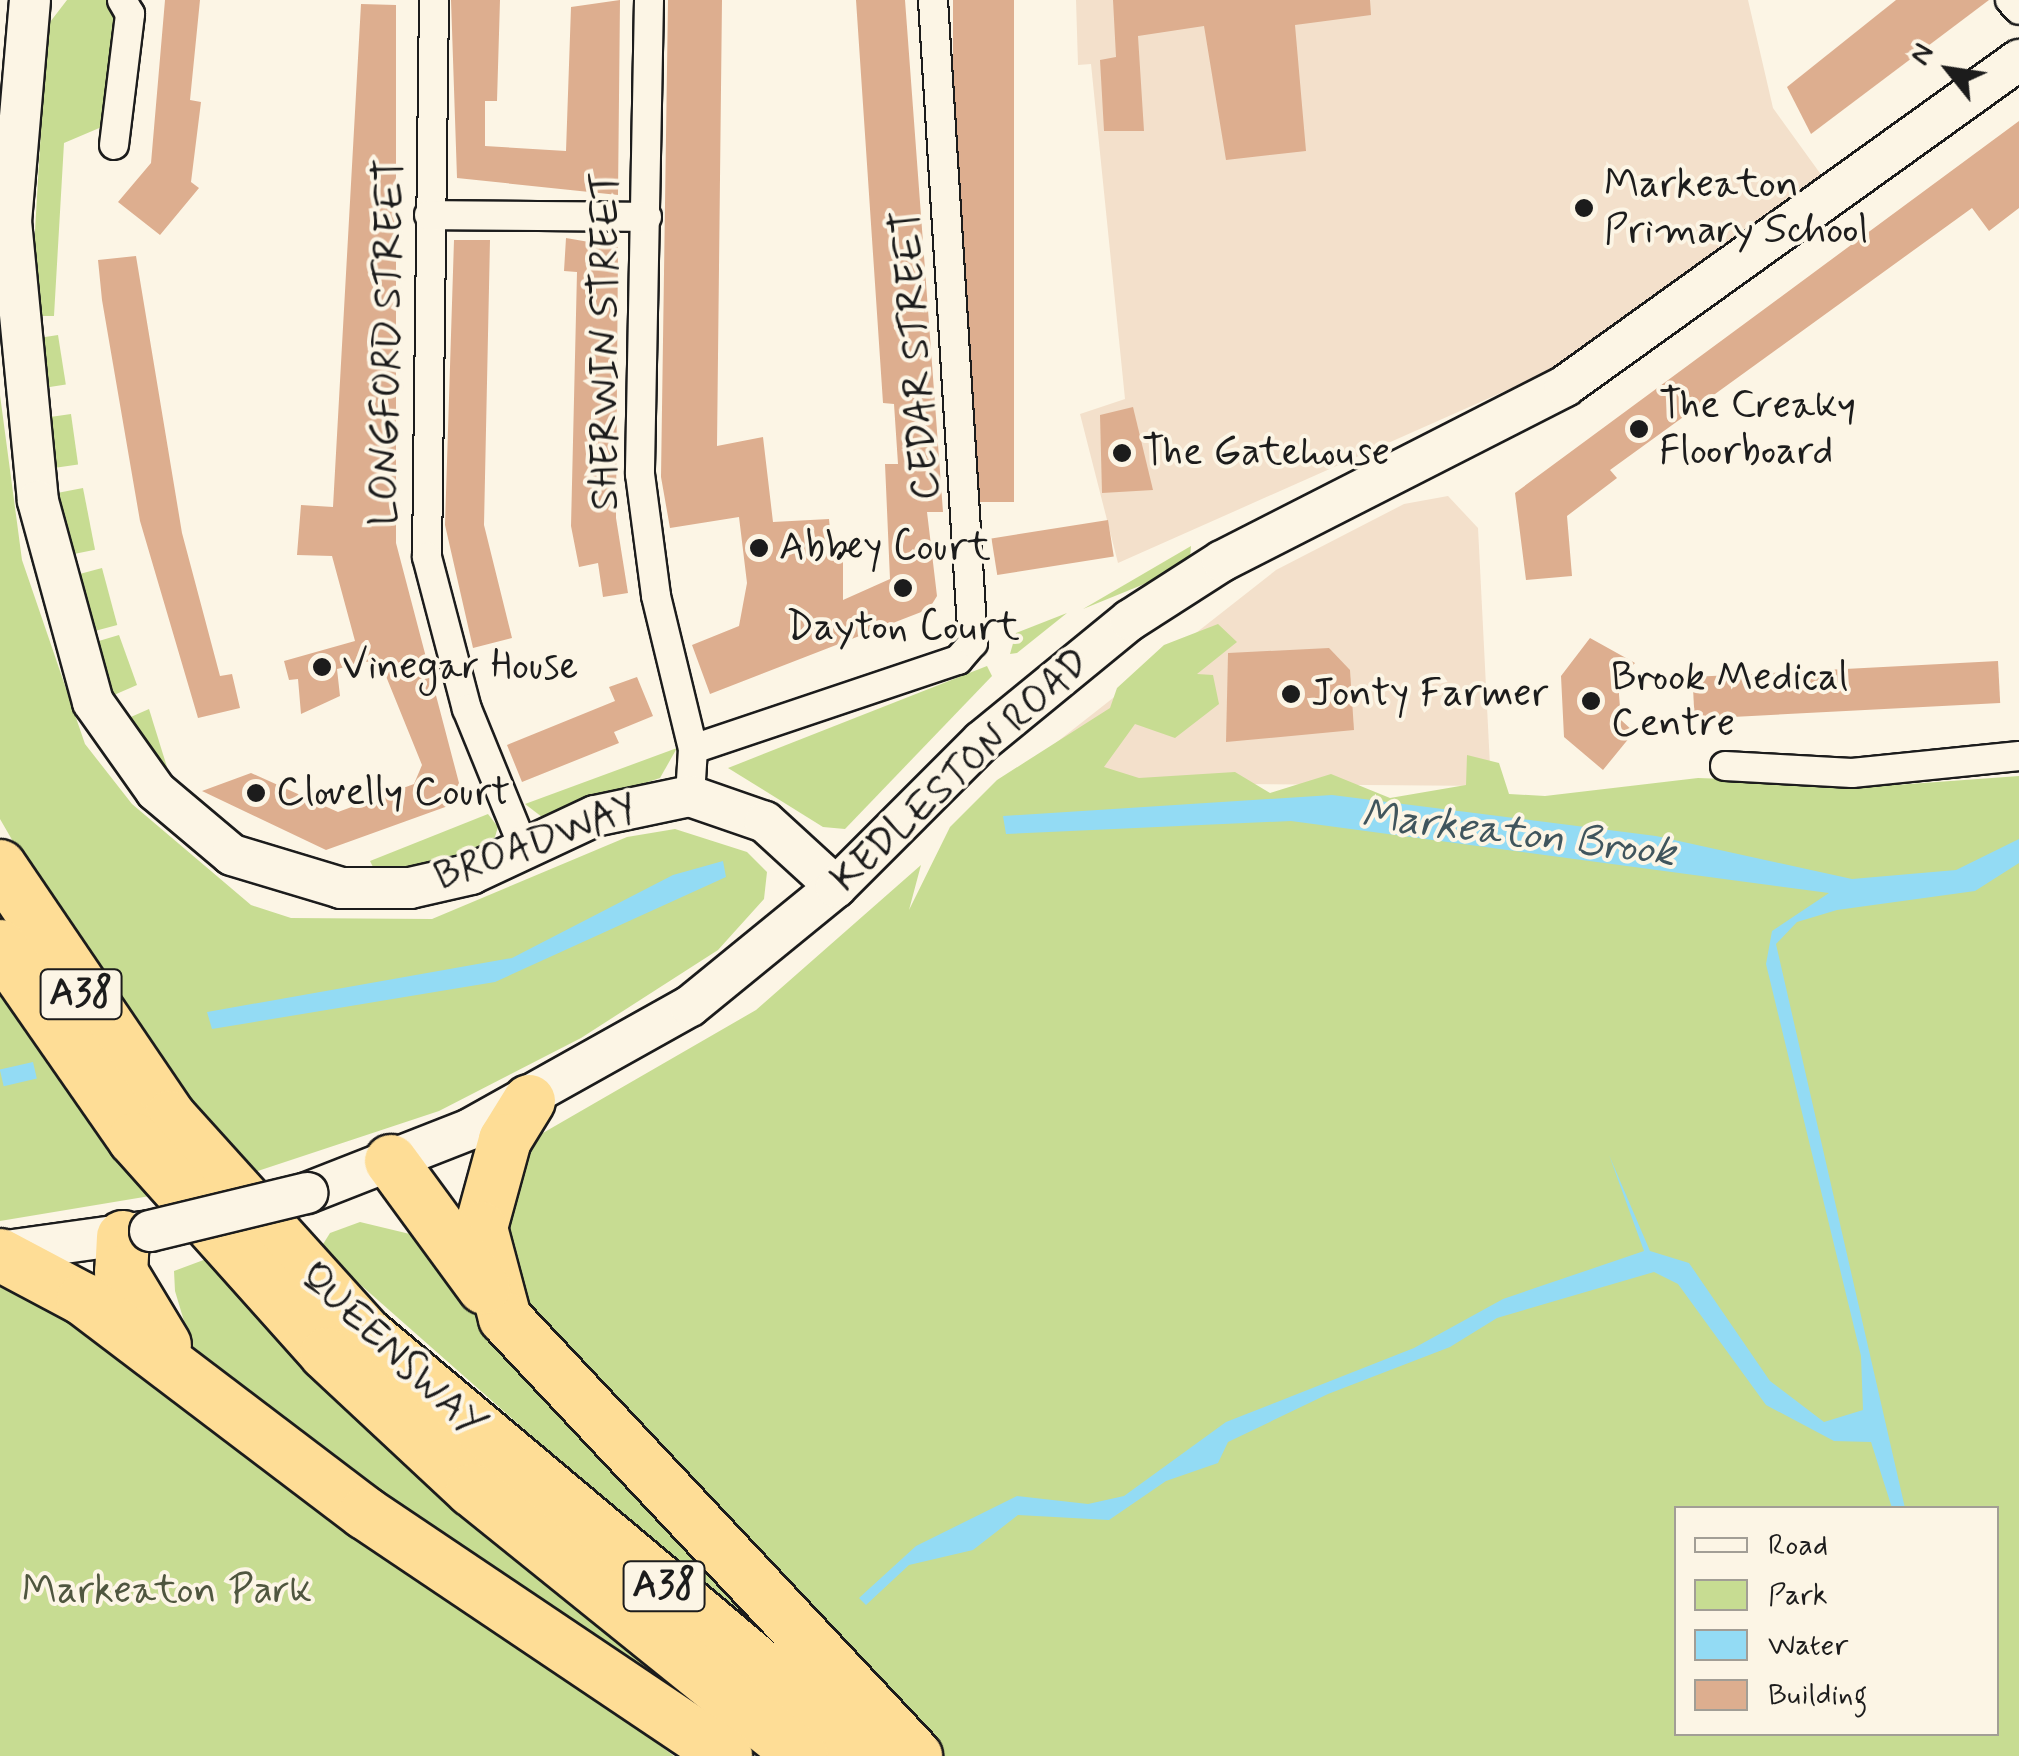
<!DOCTYPE html>
<html>
<head>
<meta charset="utf-8">
<style>
  body { margin:0 }
  #map { position:relative; width:2019px; height:1756px; overflow:hidden; background:#fcf5e5; font-family:Mynerve,sans-serif }
  div>[style] { position:absolute }
  [style*='--x'] { left:calc(var(--x)*1px); top:calc(var(--y)*1px); width:calc(var(--w)*1px); rotate:calc(var(--a)*1deg) }
  .built>* { inset:0; background:#f3e0cb }
  .green>* { inset:0; background:#c7dc92; transform-origin:0 0 }
  .water>* { inset:0; background:#93dbf4; transform-origin:0 0 }
  .building>* { inset:0; background:#ddae8f; transform-origin:0 0 }
  .roads { filter:drop-shadow(2px 0 #1c1c1c) drop-shadow(-2px 0 #1c1c1c) drop-shadow(0 2px #1c1c1c) drop-shadow(0 -2px #1c1c1c) }
  .street>* { height:28px; margin:-14px; padding:0 14px; transform-origin:14px; border-radius:14px; background:#fcf5e5 }
  .secondary>* { height:40px; margin:-20px; padding:0 20px; transform-origin:20px; border-radius:20px; background:#fcf5e5 }
  .highway>* { height:52px; margin:-26px; padding:0 26px; transform-origin:26px; border-radius:26px; background:#fedd96 }
  .bridges { filter:drop-shadow(2px 0 #1c1c1c) drop-shadow(-2px 0 #1c1c1c) drop-shadow(0 2px #1c1c1c) drop-shadow(0 -2px #1c1c1c) }
  .secondary-bridge>* { height:40px; margin:-20px; padding:0 20px; transform-origin:20px; border-radius:20px; background:#fcf5e5 }
  .dots>* { width:28px; height:28px; translate:-50% -50%; box-sizing:border-box; border:5px solid #fcf5e5; border-radius:50% }
  span { translate:-50% -50%; white-space:nowrap; text-align:center; line-height:1.15; -webkit-text-stroke:8px #fcf5e5; paint-order:stroke }
  .shield-label span { padding:2px 8px; background:#fcf5e5; border:2px solid; border-radius:8px; -webkit-text-stroke-width:0 }
  .shield-label { font-size:38px; color:#1c1c1c; font-weight:700 }
  .poi-label { font-size:40px; color:#1c1c1c }
  .left { translate:0 -50%; text-align:left }
  .street-label { font-size:40px; color:#1c1c1c }
  .park-label { font-size:40px; color:#4f563f }
  .water-label { font-size:42px; color:#40555d; font-style:italic }
  .legend { position:absolute; left:1674px; top:1506px; width:325px; height:230px; box-sizing:border-box; background:#fcf5e5; border:2px solid #a29e95; margin:0; padding:12px 18px; list-style:none; font-size:30px; color:#1c1c1c }
  .legend li { display:flex; align-items:center; gap:20px; height:50px }
  .legend b { width:50px; border:2px solid #a29e95 }
  .north { position:absolute; left:1899px; top:20px; width:100px; height:100px; -webkit-text-stroke:8px #fcf5e5; paint-order:stroke; rotate:300deg; font-size:28px; font-weight:700; line-height:40px; text-align:center; color:#1c1c1c }
  .north::after { content:''; display:block; margin:auto; width:35px; height:45px; background:#1c1c1c; clip-path:polygon(50% 0,100% 100%,50% 72%,0 100%) }
</style>
</head>
<body>
<div id="map">
  <div class="built">
    <div style="clip-path:polygon(1076px 0,1748px 0,1773px 108px,1822px 176px,1557px 368px,1118px 563px,1080px 414px,1125px 399px,1091px 64px,1078px 65px)"></div>
    <div style="clip-path:polygon(1448px 496px,1478px 528px,1491px 786px,1006px 782px,1276px 570px,1404px 504px)"></div>
  </div>
  <div class="green">
    <div style="clip-path:polygon(67px 0,107px 0,118px 10px,104px 126px,64px 143px,54px 316px,30px 316px,47px 26px)"></div>
    <div style="left:58px;top:335px;width:50px;height:26px;rotate:81deg"></div>
    <div style="clip-path:polygon(0 395px,22px 560px,85px 744px,132px 804px,251px 905px,291px 918px,432px 919px,627px 837px,675px 829px,747px 852px,767px 872px,764px 899px,718px 950px,581px 1038px,439px 1111px,249px 1174px,92px 978px,0 819px)"></div>
    <div style="left:71px;top:414px;width:51px;height:28px;rotate:82deg"></div>
    <div style="left:83px;top:488px;width:63px;height:29px;rotate:79deg"></div>
    <div style="clip-path:polygon(1191px 546px,1190px 558px,1159px 578px,1083px 609px)"></div>
    <div style="left:102px;top:568px;width:59px;height:29px;rotate:75deg"></div>
    <div style="clip-path:polygon(1067px 613px,1017px 653px,1010px 654px,1016px 633px)"></div>
    <div style="clip-path:polygon(evenodd,1218px 624px,1237px 642px,1197px 674px,1213px 675px,1219px 704px,1175px 738px,1135px 724px,1104px 767px,1139px 778px,1235px 772px,1270px 793px,1331px 774px,1390px 798px,1466px 785px,1467px 755px,1499px 763px,1509px 794px,1545px 796px,1698px 778px,1896px 785px,2019px 776px,2019px 1756px,936px 1756px,524px 1320px,493px 1251px,529px 1141px,756px 1010px,921px 865px,909px 910px,950px 827px,997px 780px,1110px 708px,1117px 688px,1164px 645px,1218px 624px,1676px 1508px,1996px 1508px,1996px 1734px,1676px 1734px,1676px 1508px)"></div>
    <div style="clip-path:polygon(119px 635px,137px 685px,114px 695px,92px 643px)"></div>
    <div style="clip-path:polygon(987px 666px,992px 676px,845px 829px,823px 827px,728px 768px)"></div>
    <div style="clip-path:polygon(149px 709px,171px 780px,124px 720px)"></div>
    <div style="clip-path:polygon(677px 748px,660px 778px,542px 817px,525px 804px)"></div>
    <div style="clip-path:polygon(488px 814px,498px 827px,494px 840px,461px 860px,376px 873px,370px 861px)"></div>
    <div style="clip-path:polygon(0 989px,64px 1086px,150px 1196px,0 1221px)"></div>
    <div style="clip-path:polygon(360px 1222px,414px 1235px,797px 1657px,791px 1665px,320px 1249px,330px 1233px)"></div>
    <div style="clip-path:polygon(209px 1258px,288px 1352px,723px 1717px,715px 1726px,222px 1380px,192px 1348px,175px 1291px,174px 1271px)"></div>
    <div style="clip-path:polygon(0 1281px,44px 1287px,674px 1756px,0 1756px)"></div>
  </div>
  <div class="water">
    <div style="clip-path:polygon(1332px 795px,1656px 836px,1852px 879px,1956px 870px,2019px 839px,2019px 863px,1975px 891px,1837px 910px,1797px 922px,1776px 944px,1905px 1508px,1892px 1508px,1871px 1442px,1834px 1441px,1766px 1405px,1678px 1284px,1654px 1272px,1497px 1318px,1450px 1347px,1328px 1394px,1228px 1442px,1218px 1463px,1166px 1481px,1109px 1520px,1018px 1515px,973px 1550px,909px 1565px,866px 1605px,859px 1598px,916px 1546px,1017px 1496px,1088px 1504px,1124px 1496px,1226px 1422px,1414px 1348px,1503px 1299px,1644px 1251px,1609px 1155px,1650px 1251px,1689px 1263px,1770px 1381px,1824px 1422px,1863px 1410px,1861px 1356px,1766px 964px,1772px 931px,1829px 893px,1291px 821px,1006px 834px,1003px 816px)"></div>
    <div style="clip-path:polygon(723px 861px,726px 877px,495px 982px,212px 1029px,207px 1012px,512px 958px,673px 875px)"></div>
    <div style="left:33px;top:1062px;width:17px;height:34px;rotate:77deg"></div>
  </div>
  <div class="building">
    <div style="clip-path:polygon(165px 0,200px 0,190px 100px,201px 102px,191px 182px,199px 188px,160px 235px,118px 202px,151px 163px)"></div>
    <div style="clip-path:polygon(451px 0,500px 0,497px 101px,485px 101px,485px 146px,566px 151px,571px 7px,620px 0,618px 195px,457px 178px)"></div>
    <div style="clip-path:polygon(668px 0,722px 0,717px 446px,763px 437px,773px 522px,829px 519px,832px 551px,843px 551px,843px 600px,890px 579px,885px 464px,898px 464px,894px 404px,883px 403px,856px 0,905px 0,943px 512px,927px 512px,937px 596px,929px 609px,710px 694px,692px 645px,739px 626px,747px 583px,739px 517px,670px 528px,661px 477px)"></div>
    <div style="left:953px;top:0;width:61px;height:502px"></div>
    <div style="clip-path:polygon(1113px 0,1370px 0,1371px 15px,1295px 25px,1306px 151px,1226px 160px,1204px 26px,1138px 36px,1144px 131px,1104px 131px,1100px 60px,1116px 57px)"></div>
    <div style="clip-path:polygon(1896px 0,1989px 0,1811px 134px,1787px 87px)"></div>
    <div style="clip-path:polygon(361px 4px,396px 5px,396px 543px,459px 783px,448px 806px,326px 850px,202px 791px,251px 773px,338px 812px,414px 784px,422px 765px,379px 659px,337px 669px,340px 696px,301px 714px,298px 679px,289px 680px,284px 661px,355px 641px,332px 556px,297px 555px,301px 505px,333px 507px)"></div>
    <div style="clip-path:polygon(2019px 121px,2019px 208px,1989px 231px,1972px 208px,1610px 470px,1617px 478px,1567px 516px,1572px 576px,1526px 580px,1515px 493px)"></div>
    <div style="clip-path:polygon(566px 238px,618px 247px,616px 518px,628px 593px,603px 597px,598px 563px,579px 567px,571px 526px,577px 272px,564px 271px)"></div>
    <div style="clip-path:polygon(454px 240px,490px 240px,484px 525px,512px 638px,473px 648px,445px 525px)"></div>
    <div style="clip-path:polygon(136px 256px,182px 533px,220px 676px,232px 674px,240px 708px,198px 718px,140px 521px,102px 300px,98px 260px)"></div>
    <div style="clip-path:polygon(1133px 407px,1153px 490px,1102px 493px,1100px 415px)"></div>
    <div style="left:1108px;top:520px;width:37px;height:118px;rotate:81deg"></div>
    <div style="clip-path:polygon(1590px 638px,1635px 663px,1618px 682px,1621px 720px,1634px 732px,1603px 770px,1564px 737px,1561px 676px)"></div>
    <div style="clip-path:polygon(1329px 648px,1350px 670px,1354px 730px,1226px 742px,1228px 653px)"></div>
    <div style="left:1998px;top:661px;width:42px;height:306px;rotate:87deg"></div>
    <div style="clip-path:polygon(637px 677px,653px 716px,614px 732px,619px 743px,522px 782px,507px 745px,615px 701px,609px 687px)"></div>
  </div>
  <div class="roads">
    <div class="street">
      <div style="--x:434;--y:0;--w:557;--a:90.72"></div>
      <div style="--x:427;--y:557;--w:157;--a:75.3"></div>
      <div style="--x:467;--y:709;--w:151;--a:67.8"></div>
      <div style="--x:649;--y:0;--w:474;--a:91.1"></div>
      <div style="--x:640;--y:474;--w:123;--a:82.5"></div>
      <div style="--x:656;--y:596;--w:157;--a:76.4"></div>
      <div style="--x:693;--y:749;--w:47;--a:93.7"></div>
      <div style="--x:2010;--y:0;--w:13;--a:48"></div>
      <div style="--x:114;--y:145;--w:132;--a:-83"></div>
      <div style="--x:130;--y:14;--w:16;--a:-120"></div>
      <div style="--x:429;--y:215;--w:218;--a:0.5"></div>
      <div style="--x:693;--y:749;--w:280;--a:-18.6"></div>
      <div style="--x:958;--y:660;--w:23;--a:-49"></div>
      <div style="--x:973;--y:643;--w:644;--a:-93.56"></div>
      <div style="--x:1725;--y:766;--w:127;--a:3.2"></div>
      <div style="--x:1852;--y:773;--w:168;--a:-5.8"></div>
    </div>
    <div class="secondary">
      <div style="--x:30;--y:0;--w:222;--a:94.9"></div>
      <div style="--x:11;--y:221;--w:281;--a:84.5"></div>
      <div style="--x:38;--y:501;--w:208;--a:74.7"></div>
      <div style="--x:93;--y:702;--w:109;--a:54.7"></div>
      <div style="--x:156;--y:791;--w:99;--a:40.1"></div>
      <div style="--x:232;--y:855;--w:114;--a:16.8"></div>
      <div style="--x:341;--y:888;--w:69;--a:0"></div>
      <div style="--x:410;--y:888;--w:63;--a:-12.9"></div>
      <div style="--x:471;--y:874;--w:137;--a:-25.1"></div>
      <div style="--x:595;--y:816;--w:97;--a:-11.9"></div>
      <div style="--x:690;--y:796;--w:79;--a:19.1"></div>
      <div style="--x:765;--y:822;--w:96;--a:42.5"></div>
      <div style="--x:307;--y:1193;--w:175;--a:-21.4"></div>
      <div style="--x:470;--y:1129;--w:252;--a:-29.2"></div>
      <div style="--x:690;--y:1006;--w:188;--a:-39.2"></div>
      <div style="--x:836;--y:887;--w:206;--a:-45"></div>
      <div style="--x:982;--y:741;--w:191;--a:-39.3"></div>
      <div style="--x:1130;--y:620;--w:109;--a:-32.7"></div>
      <div style="--x:1222;--y:561;--w:385;--a:-27"></div>
      <div style="--x:1565;--y:386;--w:559;--a:-35.68"></div>
      <div style="--x:0;--y:1252;--w:151;--a:-8"></div>
    </div>
    <div class="highway">
      <div style="--x:0;--y:866;--w:303;--a:55.9"></div>
      <div style="--x:170;--y:1117;--w:291;--a:47.9"></div>
      <div style="--x:365;--y:1333;--w:657;--a:40.06"></div>
      <div style="--x:0;--y:946;--w:235;--a:55.2"></div>
      <div style="--x:134;--y:1139;--w:288;--a:48.2"></div>
      <div style="--x:326;--y:1354;--w:200;--a:43"></div>
      <div style="--x:472;--y:1490;--w:424;--a:38.9"></div>
      <div style="--x:529;--y:1101;--w:46;--a:121.6"></div>
      <div style="--x:505;--y:1140;--w:91;--a:105.3"></div>
      <div style="--x:481;--y:1228;--w:93;--a:75.1"></div>
      <div style="--x:505;--y:1318;--w:601;--a:46.82"></div>
      <div style="--x:391;--y:1161;--w:157;--a:53.8"></div>
      <div style="--x:123;--y:1237;--w:35;--a:93"></div>
      <div style="--x:121;--y:1272;--w:85;--a:58.9"></div>
      <div style="--x:0;--y:1255;--w:94;--a:27.9"></div>
      <div style="--x:83;--y:1299;--w:354;--a:37.2"></div>
      <div style="--x:365;--y:1513;--w:435;--a:33.9"></div>
    </div>
  </div>
  <div class="bridges">
    <div class="secondary-bridge">
      <div style="--x:150;--y:1231;--w:162;--a:-13.6"></div>
    </div>
  </div>
  <div class="dots">
    <div style="left:1584px;top:208px;background:#1c1c1c"></div>
    <div style="left:1639px;top:429px;background:#1c1c1c"></div>
    <div style="left:1122px;top:453px;background:#1c1c1c"></div>
    <div style="left:759px;top:548px;background:#1c1c1c"></div>
    <div style="left:903px;top:588px;background:#1c1c1c"></div>
    <div style="left:322px;top:667px;background:#1c1c1c"></div>
    <div style="left:1291px;top:694px;background:#1c1c1c"></div>
    <div style="left:1591px;top:701px;background:#1c1c1c"></div>
    <div style="left:256px;top:793px;background:#1c1c1c"></div>
  </div>
  <div class="shield-label">
    <span style="left:81px;top:994px">A38</span>
    <span style="left:664px;top:1586px">A38</span>
  </div>
  <div class="poi-label">
    <span class="left" style="left:1604px;top:208px">Markeaton<br>Primary School</span>
    <span class="left" style="left:1659px;top:429px">The Creaky<br>Floorboard</span>
    <span class="left" style="left:1142px;top:453px">The Gatehouse</span>
    <span class="left" style="left:779px;top:548px">Abbey Court</span>
    <span style="left:903px;top:628px">Dayton Court</span>
    <span class="left" style="left:342px;top:667px">Vinegar House</span>
    <span class="left" style="left:1611px;top:701px">Brook Medical<br>Centre</span>
    <span class="left" style="left:1311px;top:694px">Jonty Farmer</span>
    <span class="left" style="left:276px;top:793px">Clovelly Court</span>
  </div>
  <div class="street-label">
    <span style="left:606px;top:341px;rotate:-90deg">SHERWIN STREET</span>
    <span style="left:388px;top:342px;rotate:-89deg">LONGFORD STREET</span>
    <span style="left:917px;top:355px;rotate:-94deg">CEDAR STREET</span>
    <span style="left:961px;top:771px;rotate:-43deg">KEDLESTON ROAD</span>
    <span style="left:536px;top:843px;rotate:-20deg">BROADWAY</span>
    <span style="left:392px;top:1351px;rotate:43deg">QUEENSWAY</span>
  </div>
  <div class="park-label">
    <span style="left:167px;top:1591px">Markeaton Park</span>
  </div>
  <div class="water-label">
    <span style="left:1518px;top:835px;rotate:7deg">Markeaton Brook</span>
  </div>
  <ul class="legend">
  <li><b style="height:12px;background:#fcf5e5"></b>Road</li>
  <li><b style="height:28px;background:#c7dc92"></b>Park</li>
  <li><b style="height:28px;background:#93dbf4"></b>Water</li>
  <li><b style="height:28px;background:#ddae8f"></b>Building</li>
  </ul>
  <div class="north">N</div>
</div>
</body>
</html>
